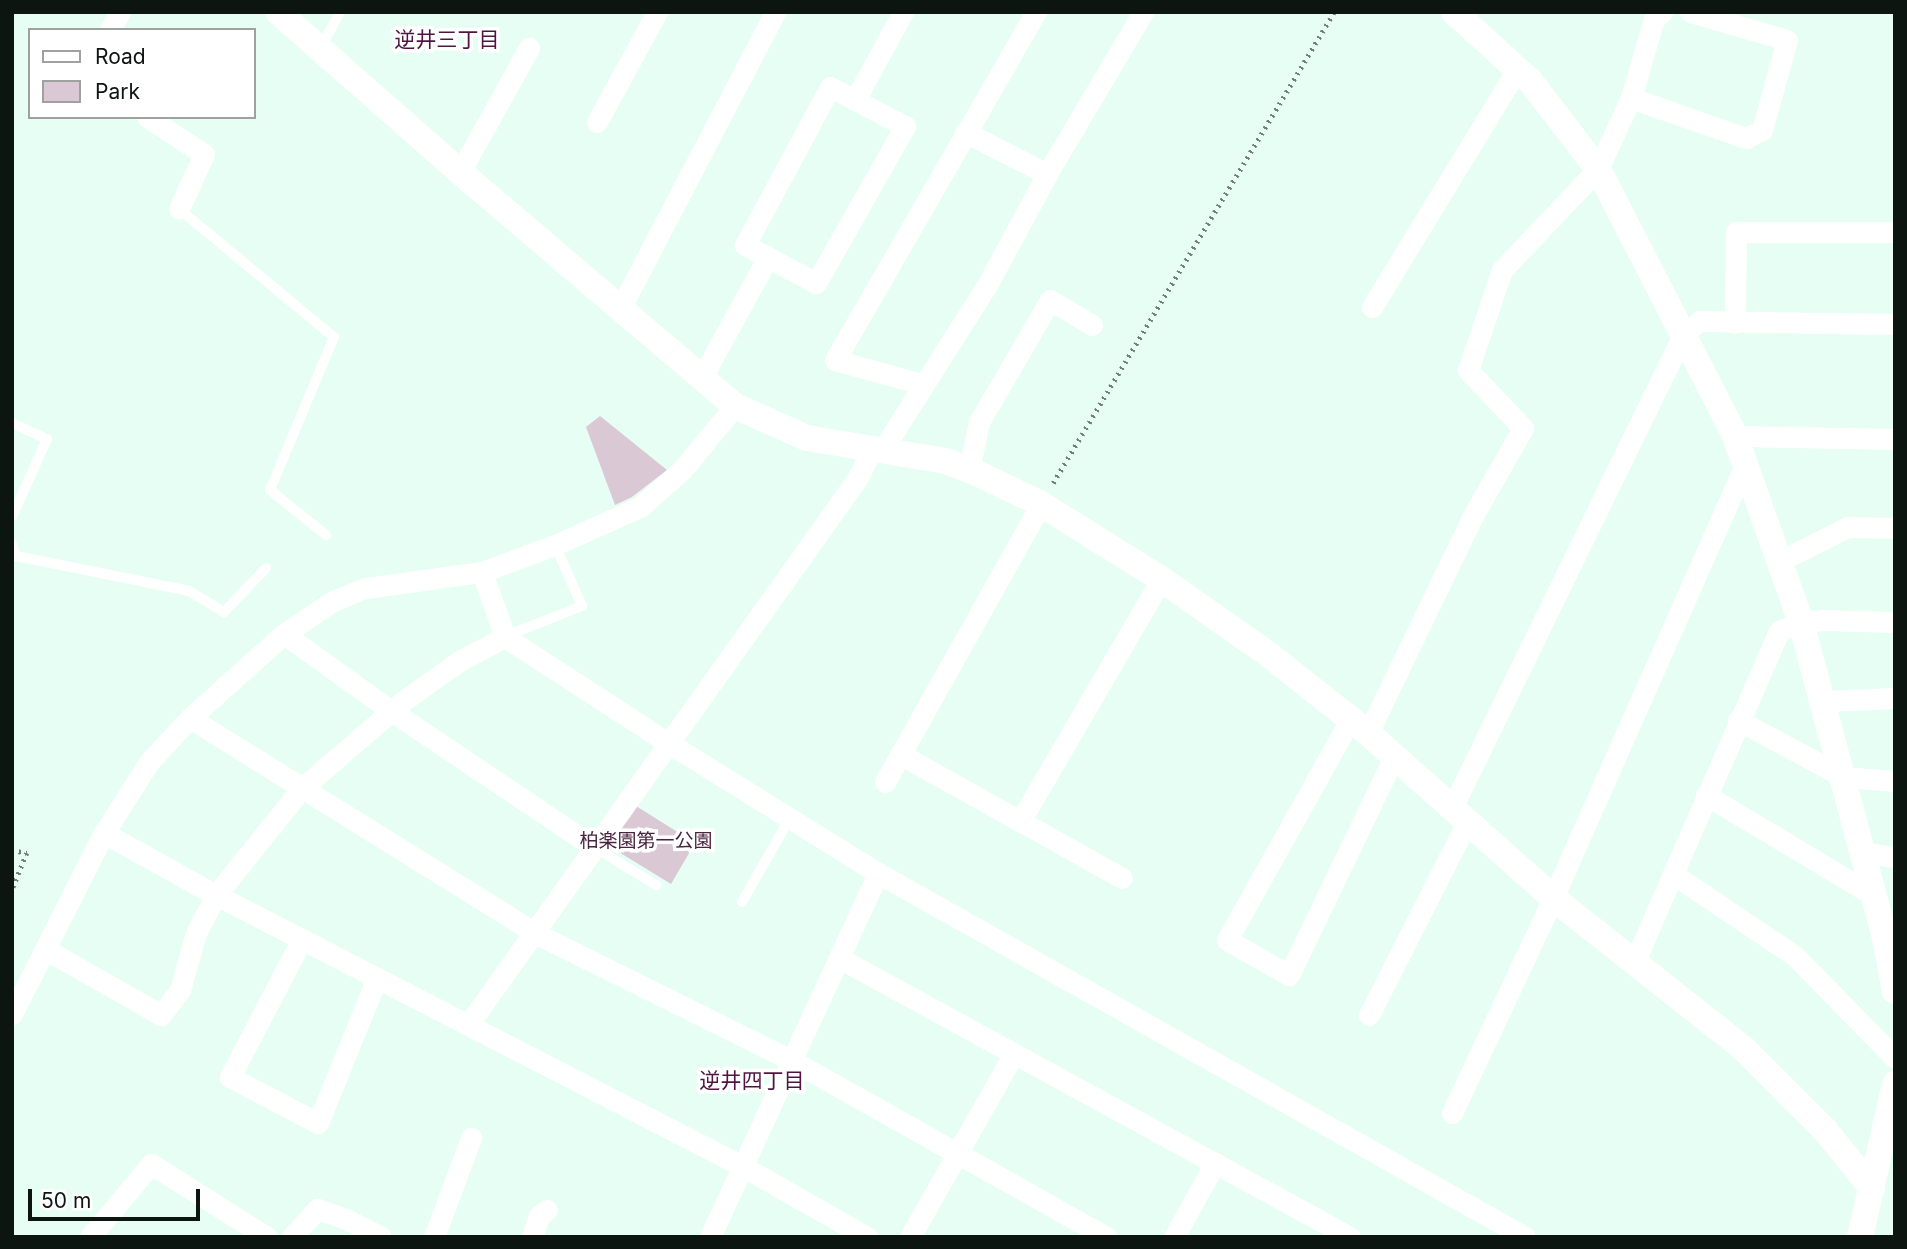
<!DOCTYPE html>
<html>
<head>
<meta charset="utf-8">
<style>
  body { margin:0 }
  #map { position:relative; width:1907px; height:1249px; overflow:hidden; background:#e6fef3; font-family:Inter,"Noto Sans JP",sans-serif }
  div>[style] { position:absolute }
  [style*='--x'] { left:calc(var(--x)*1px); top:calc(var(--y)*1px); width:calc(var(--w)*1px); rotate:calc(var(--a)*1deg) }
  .green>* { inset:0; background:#dac8d4 }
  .path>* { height:4.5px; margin-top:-2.25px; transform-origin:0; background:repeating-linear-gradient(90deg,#718079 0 2px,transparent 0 7px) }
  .service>* { height:10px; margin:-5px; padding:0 5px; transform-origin:5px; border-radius:5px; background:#fff }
  .minor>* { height:21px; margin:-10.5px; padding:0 10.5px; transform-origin:10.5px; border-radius:10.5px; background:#fff }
  .tertiary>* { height:26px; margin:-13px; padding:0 13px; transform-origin:13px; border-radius:13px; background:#fff }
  span { translate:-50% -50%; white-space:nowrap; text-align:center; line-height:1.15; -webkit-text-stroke:7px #fff; paint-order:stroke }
  .park-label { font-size:19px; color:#4a243f }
  .neighbourhood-label { font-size:21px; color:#4d153f }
  .frame { position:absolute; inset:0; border:14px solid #0d1511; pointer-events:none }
  .legend { position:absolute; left:28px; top:28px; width:228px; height:91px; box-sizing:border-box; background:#fff; border:2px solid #9ea1a0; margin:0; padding:9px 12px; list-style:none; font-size:21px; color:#0d1511 }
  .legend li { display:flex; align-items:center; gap:14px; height:35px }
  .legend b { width:35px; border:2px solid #9ea1a0 }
  .scale { position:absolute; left:28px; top:1189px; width:172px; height:32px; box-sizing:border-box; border:4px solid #0d1511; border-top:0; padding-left:9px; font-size:21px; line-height:24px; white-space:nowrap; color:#0d1511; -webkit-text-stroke:5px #fff; paint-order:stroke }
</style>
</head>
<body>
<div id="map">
  <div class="green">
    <div style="clip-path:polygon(600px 416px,667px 470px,632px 497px,615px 505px,586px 427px)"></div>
    <div style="clip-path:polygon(636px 806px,695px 843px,671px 884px,614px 849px,611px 841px)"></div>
  </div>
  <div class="path">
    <div style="--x:1053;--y:483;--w:548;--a:-59.18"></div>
    <div style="--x:12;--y:850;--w:15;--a:11"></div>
    <div style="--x:27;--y:853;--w:40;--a:112"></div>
  </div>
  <div class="service">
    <div style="--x:320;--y:49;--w:42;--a:-61.6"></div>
    <div style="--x:179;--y:209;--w:201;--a:39.6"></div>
    <div style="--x:334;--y:337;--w:166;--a:112.7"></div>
    <div style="--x:270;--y:490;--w:72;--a:38.8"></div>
    <div style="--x:12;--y:423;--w:38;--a:25"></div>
    <div style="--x:47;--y:439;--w:85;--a:114.2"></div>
    <div style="--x:12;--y:544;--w:13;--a:72"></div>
    <div style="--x:16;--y:556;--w:177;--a:11.4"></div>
    <div style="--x:189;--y:591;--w:41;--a:31"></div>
    <div style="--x:224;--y:612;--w:61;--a:-46.3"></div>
    <div style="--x:506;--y:636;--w:82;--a:-21.5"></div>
    <div style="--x:582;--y:606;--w:67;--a:-113.9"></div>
    <div style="--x:594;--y:847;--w:73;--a:31.5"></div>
    <div style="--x:742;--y:902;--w:97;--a:-60.3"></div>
  </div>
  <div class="minor">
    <div style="--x:110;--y:30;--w:21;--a:-61"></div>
    <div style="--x:830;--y:87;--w:85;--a:27.5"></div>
    <div style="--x:905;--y:126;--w:180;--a:119.5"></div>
    <div style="--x:816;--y:283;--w:81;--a:-151.8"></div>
    <div style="--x:745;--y:245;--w:179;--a:-61.7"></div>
    <div style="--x:856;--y:98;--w:98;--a:-61.3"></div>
    <div style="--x:1631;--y:98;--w:122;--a:19.2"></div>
    <div style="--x:1746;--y:138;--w:18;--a:-27"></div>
    <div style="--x:1762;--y:130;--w:93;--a:-74.5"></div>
    <div style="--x:1787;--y:40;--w:101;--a:-163.9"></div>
    <div style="--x:147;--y:117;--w:68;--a:33"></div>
    <div style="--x:204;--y:154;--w:60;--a:114.4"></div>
    <div style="--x:597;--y:122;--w:125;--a:-61.4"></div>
    <div style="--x:965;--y:132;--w:92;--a:27.1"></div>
    <div style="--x:460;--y:172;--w:142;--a:-60.9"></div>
    <div style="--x:621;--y:307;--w:333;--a:-62.4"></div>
    <div style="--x:1372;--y:307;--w:279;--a:-58.6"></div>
    <div style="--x:1735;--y:323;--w:91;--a:-89.4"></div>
    <div style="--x:1736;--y:232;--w:159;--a:0"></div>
    <div style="--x:702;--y:377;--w:137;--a:-61.2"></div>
    <div style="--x:922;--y:384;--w:90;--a:-164.6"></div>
    <div style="--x:835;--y:360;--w:402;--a:-60"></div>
    <div style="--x:1735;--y:436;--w:160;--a:1.1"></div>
    <div style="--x:883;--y:449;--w:192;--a:-57.6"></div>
    <div style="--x:986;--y:287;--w:128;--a:-61.6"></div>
    <div style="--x:1047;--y:174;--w:188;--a:-59.3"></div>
    <div style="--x:969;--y:470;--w:49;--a:-78.2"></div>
    <div style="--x:979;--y:422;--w:141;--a:-59.8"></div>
    <div style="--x:1050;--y:300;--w:49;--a:30.8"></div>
    <div style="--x:1780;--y:561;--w:76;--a:-26.6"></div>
    <div style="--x:1848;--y:527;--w:47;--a:1.2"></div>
    <div style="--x:482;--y:572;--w:69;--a:70.5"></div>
    <div style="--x:505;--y:637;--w:197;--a:33"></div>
    <div style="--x:670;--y:744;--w:245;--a:31.8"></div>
    <div style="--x:878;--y:873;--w:742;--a:29.36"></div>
    <div style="--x:284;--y:634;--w:130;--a:35.6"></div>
    <div style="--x:390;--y:710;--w:246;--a:33.9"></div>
    <div style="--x:1823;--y:701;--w:72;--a:-2.4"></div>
    <div style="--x:190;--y:718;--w:407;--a:31.9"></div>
    <div style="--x:535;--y:933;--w:286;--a:26.4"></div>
    <div style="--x:791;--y:1060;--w:362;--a:29.3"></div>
    <div style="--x:1350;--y:720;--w:252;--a:119.2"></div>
    <div style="--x:1227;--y:940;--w:71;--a:29.4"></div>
    <div style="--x:1289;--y:975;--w:242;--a:-64.3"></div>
    <div style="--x:1738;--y:720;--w:120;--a:28.3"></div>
    <div style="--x:1844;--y:777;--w:51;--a:4.5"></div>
    <div style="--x:1368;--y:733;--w:243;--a:-64.2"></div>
    <div style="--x:1474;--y:514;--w:99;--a:-60.3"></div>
    <div style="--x:1523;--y:428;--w:80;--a:-133.5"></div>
    <div style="--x:1468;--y:370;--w:106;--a:-71.2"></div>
    <div style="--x:1502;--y:270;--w:139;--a:-46.5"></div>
    <div style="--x:1598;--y:169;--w:78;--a:-65.1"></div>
    <div style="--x:1631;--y:98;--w:82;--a:-73.8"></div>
    <div style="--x:1654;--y:19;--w:11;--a:-41"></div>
    <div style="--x:900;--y:754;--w:254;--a:29.2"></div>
    <div style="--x:885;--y:782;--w:319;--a:-60.7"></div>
    <div style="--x:1706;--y:795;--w:195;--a:30.9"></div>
    <div style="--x:1451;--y:810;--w:531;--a:-63.97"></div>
    <div style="--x:1684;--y:333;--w:20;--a:-37"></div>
    <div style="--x:1700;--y:321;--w:195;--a:0.9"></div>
    <div style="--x:1021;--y:820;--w:279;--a:-59.8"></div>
    <div style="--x:104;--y:833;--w:128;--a:29"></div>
    <div style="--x:216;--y:895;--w:592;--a:27.26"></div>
    <div style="--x:742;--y:1166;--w:144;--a:29.6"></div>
    <div style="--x:1862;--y:852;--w:33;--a:9"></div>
    <div style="--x:1673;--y:874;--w:147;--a:33.9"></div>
    <div style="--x:1795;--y:956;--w:143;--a:45.6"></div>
    <div style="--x:302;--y:939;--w:156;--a:117.6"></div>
    <div style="--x:230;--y:1077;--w:99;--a:27.6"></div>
    <div style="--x:318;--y:1123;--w:157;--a:-67.9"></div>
    <div style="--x:45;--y:949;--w:133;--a:29.6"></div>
    <div style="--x:161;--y:1015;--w:31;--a:-53"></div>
    <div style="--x:180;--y:990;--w:59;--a:-74.3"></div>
    <div style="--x:196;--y:933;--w:43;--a:-62.2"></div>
    <div style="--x:216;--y:895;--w:137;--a:-51.2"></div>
    <div style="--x:302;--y:788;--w:133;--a:-40.7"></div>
    <div style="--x:403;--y:701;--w:71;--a:-35.3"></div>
    <div style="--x:461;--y:660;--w:50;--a:-27.6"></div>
    <div style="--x:839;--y:958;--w:582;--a:28.63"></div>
    <div style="--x:1634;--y:963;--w:362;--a:-66.4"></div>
    <div style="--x:1779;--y:631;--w:24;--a:-22"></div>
    <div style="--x:1801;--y:622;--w:21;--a:-5"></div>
    <div style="--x:1822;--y:620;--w:73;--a:1.6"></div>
    <div style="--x:12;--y:1014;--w:203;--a:-63.1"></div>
    <div style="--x:104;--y:833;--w:84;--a:-57.6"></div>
    <div style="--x:149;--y:762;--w:60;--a:-47"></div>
    <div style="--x:190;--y:718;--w:126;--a:-41.8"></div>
    <div style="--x:284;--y:634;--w:59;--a:-34"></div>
    <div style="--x:333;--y:601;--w:35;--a:-22"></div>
    <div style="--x:366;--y:588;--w:117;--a:-7.9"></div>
    <div style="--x:482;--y:572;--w:78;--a:-20.3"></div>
    <div style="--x:555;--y:545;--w:93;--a:-24.1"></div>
    <div style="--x:640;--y:507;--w:56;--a:-41.4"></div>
    <div style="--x:682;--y:470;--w:83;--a:-50.4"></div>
    <div style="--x:1369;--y:1015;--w:214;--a:-63.1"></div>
    <div style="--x:468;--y:1025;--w:670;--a:-54.53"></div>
    <div style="--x:857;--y:479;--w:35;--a:-63"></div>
    <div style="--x:1452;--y:1113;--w:238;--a:-64.8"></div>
    <div style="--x:1553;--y:898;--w:476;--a:-66.1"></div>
    <div style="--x:90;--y:1237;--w:95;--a:-50.1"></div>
    <div style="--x:151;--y:1164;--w:137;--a:32.2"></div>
    <div style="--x:292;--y:1237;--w:38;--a:-48"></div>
    <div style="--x:317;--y:1209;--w:31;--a:19"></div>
    <div style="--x:346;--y:1219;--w:39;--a:27"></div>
    <div style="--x:434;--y:1237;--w:106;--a:-69.5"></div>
    <div style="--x:532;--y:1237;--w:22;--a:-72"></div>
    <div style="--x:539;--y:1216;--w:10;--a:-37"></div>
    <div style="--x:710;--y:1237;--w:401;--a:-65.2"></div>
    <div style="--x:910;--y:1237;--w:211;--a:-60.5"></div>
    <div style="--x:1174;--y:1237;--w:85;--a:-61"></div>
  </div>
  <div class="tertiary">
    <div style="--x:278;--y:12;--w:242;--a:41.3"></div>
    <div style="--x:460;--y:172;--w:361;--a:40.4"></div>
    <div style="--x:735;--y:406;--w:79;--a:24"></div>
    <div style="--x:807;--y:438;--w:141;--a:9.4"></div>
    <div style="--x:946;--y:461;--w:33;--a:21"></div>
    <div style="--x:977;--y:473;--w:71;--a:25.8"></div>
    <div style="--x:1041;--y:504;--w:142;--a:32"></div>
    <div style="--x:1161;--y:579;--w:131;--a:35"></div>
    <div style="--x:1268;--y:654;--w:127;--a:38.3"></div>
    <div style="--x:1368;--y:733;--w:248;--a:41.7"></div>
    <div style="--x:1553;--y:898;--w:243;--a:38.3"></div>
    <div style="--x:1744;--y:1049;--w:115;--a:45"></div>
    <div style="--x:1825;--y:1130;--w:75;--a:51"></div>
    <div style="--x:1454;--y:12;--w:103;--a:42.2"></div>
    <div style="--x:1530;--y:81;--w:111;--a:52.3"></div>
    <div style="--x:1598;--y:169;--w:300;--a:62.8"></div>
    <div style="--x:1735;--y:436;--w:197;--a:70.5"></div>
    <div style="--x:1801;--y:622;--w:322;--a:75.1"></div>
    <div style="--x:1884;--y:933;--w:59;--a:79.3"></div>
    <div style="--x:1860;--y:1237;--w:157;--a:-77.1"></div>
  </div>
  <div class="park-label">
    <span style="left:646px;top:841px">柏楽園第一公園</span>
  </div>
  <div class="neighbourhood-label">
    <span style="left:447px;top:40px">逆井三丁目</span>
    <span style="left:752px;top:1081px">逆井四丁目</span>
  </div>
  <div class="frame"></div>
  <ul class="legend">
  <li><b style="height:9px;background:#fff"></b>Road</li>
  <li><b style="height:19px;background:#dac8d4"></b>Park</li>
  </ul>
  <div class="scale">50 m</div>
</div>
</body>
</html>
